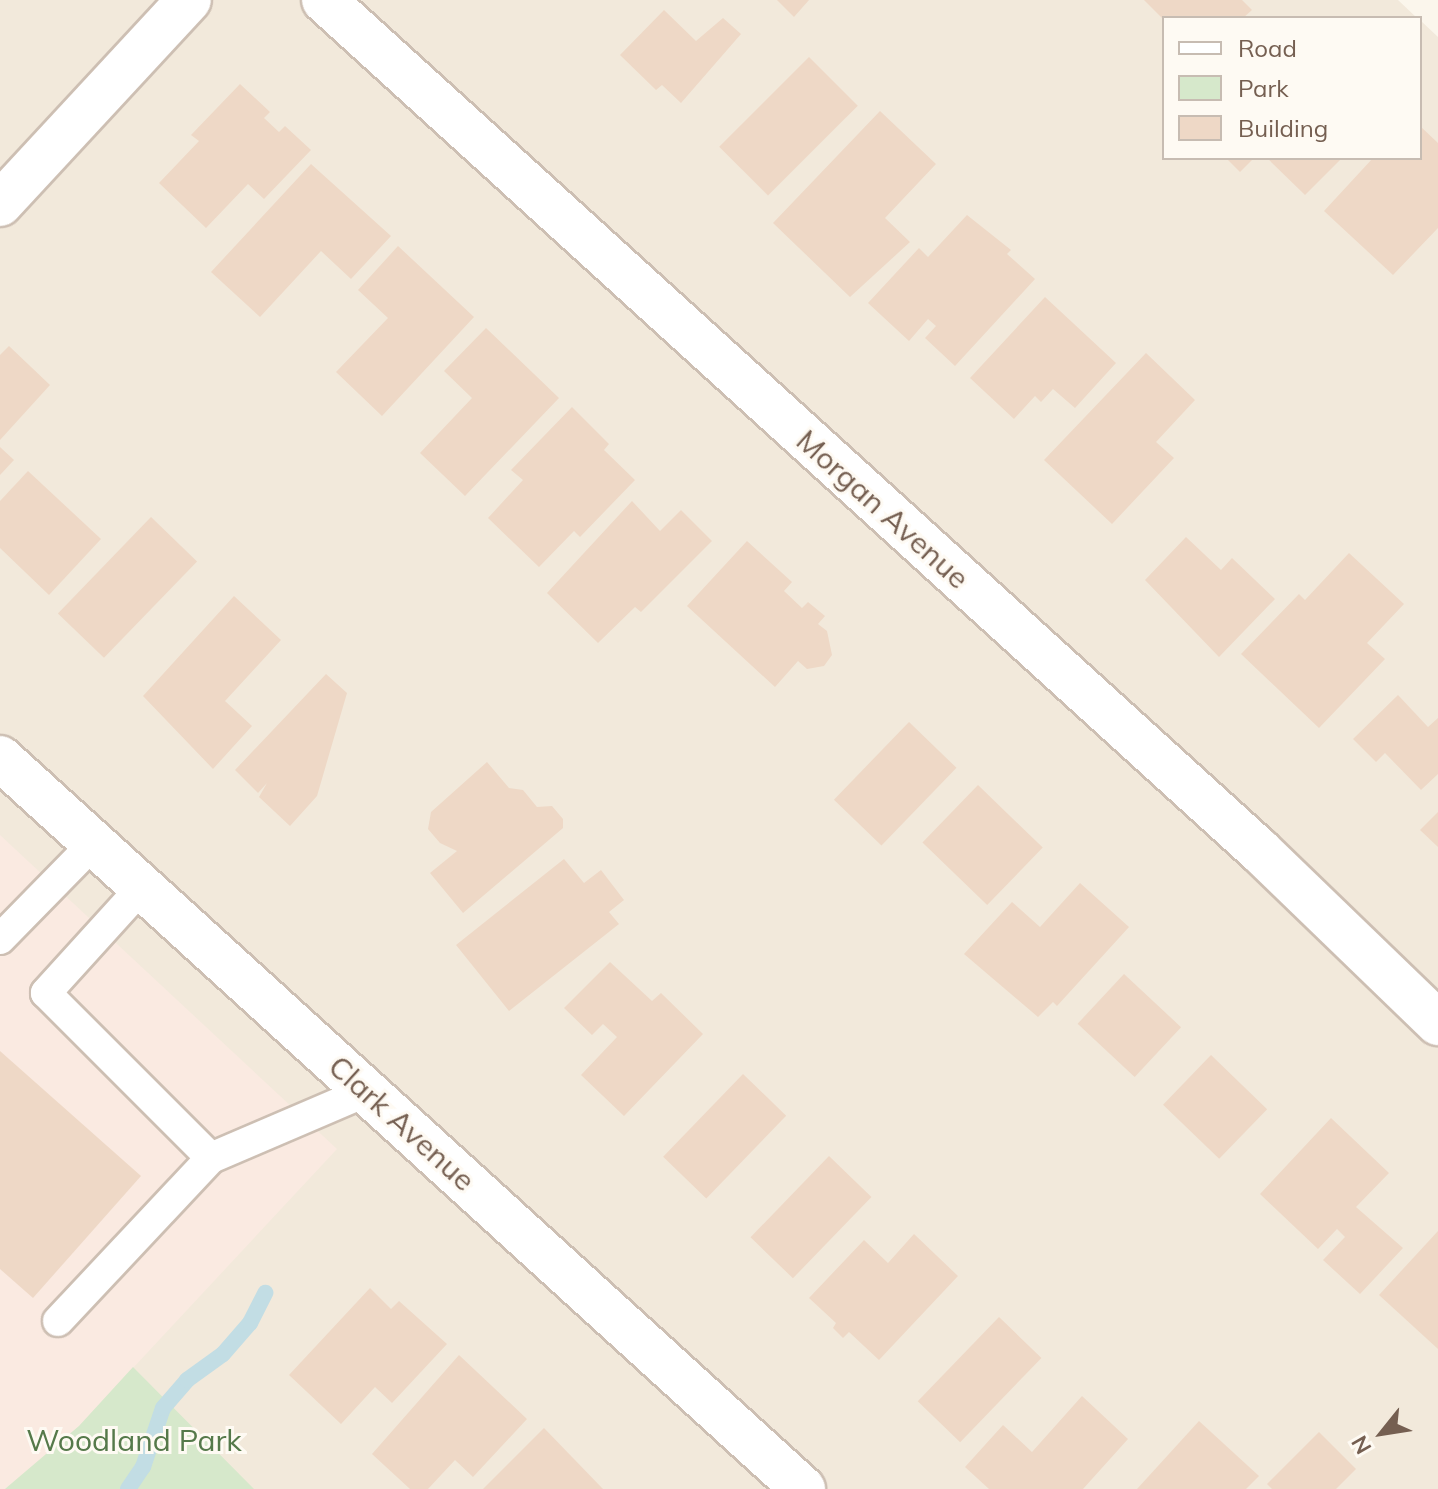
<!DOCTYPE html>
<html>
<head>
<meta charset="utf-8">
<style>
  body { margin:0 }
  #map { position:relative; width:1438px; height:1489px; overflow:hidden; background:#fbf6ec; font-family:Mulish,sans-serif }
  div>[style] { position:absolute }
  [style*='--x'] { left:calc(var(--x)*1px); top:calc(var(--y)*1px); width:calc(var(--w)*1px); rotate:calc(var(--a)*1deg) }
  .residential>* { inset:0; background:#f2e9db }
  .commercial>* { inset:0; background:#faeae1 }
  .green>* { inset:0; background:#d6e8cb }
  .stream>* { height:16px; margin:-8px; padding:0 8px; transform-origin:8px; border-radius:8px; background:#c2dde4 }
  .building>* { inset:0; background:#eed8c6; transform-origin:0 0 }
  .roads { filter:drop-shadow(2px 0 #cdbfb3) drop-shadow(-2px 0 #cdbfb3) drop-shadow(0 2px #cdbfb3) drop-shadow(0 -2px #cdbfb3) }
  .lane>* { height:30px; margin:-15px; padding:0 15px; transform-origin:15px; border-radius:15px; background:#fff }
  .street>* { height:44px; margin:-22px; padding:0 22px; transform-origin:22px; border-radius:22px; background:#fff }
  .secondary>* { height:44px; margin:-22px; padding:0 22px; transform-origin:22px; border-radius:22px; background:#fff }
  span { translate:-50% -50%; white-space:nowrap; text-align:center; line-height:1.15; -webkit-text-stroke:6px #fefaf3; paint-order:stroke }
  .street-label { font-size:30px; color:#755f51 }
  .park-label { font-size:30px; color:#55794a }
  .legend { position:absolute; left:1162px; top:16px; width:260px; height:144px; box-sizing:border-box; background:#fefaf3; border:2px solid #c7bcb2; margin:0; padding:10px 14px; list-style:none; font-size:24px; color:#755f51 }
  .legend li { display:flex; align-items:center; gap:16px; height:40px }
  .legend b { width:40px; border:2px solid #c7bcb2 }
  .north { position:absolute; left:1342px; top:1393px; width:80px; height:80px; -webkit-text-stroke:6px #fefaf3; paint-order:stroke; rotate:240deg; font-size:22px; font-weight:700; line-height:32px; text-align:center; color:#755f51 }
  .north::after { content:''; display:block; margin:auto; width:28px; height:36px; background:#755f51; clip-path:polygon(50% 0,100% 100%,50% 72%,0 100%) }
</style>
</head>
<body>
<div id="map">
  <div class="residential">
    <div style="clip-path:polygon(0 0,1398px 0,1417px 18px,1164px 18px,1164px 158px,1420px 158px,1420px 20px,1438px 37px,1438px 1489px,0 1489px)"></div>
  </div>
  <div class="commercial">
    <div style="clip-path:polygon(0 835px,337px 1149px,79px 1426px,5px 1489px,0 1489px)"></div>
  </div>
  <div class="green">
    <div style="clip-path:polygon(133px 1367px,254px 1489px,5px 1489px,79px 1426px)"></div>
  </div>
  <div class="stream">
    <div style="--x:128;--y:1489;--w:27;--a:-56"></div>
    <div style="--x:143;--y:1467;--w:62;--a:-71.3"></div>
    <div style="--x:163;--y:1408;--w:37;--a:-49"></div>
    <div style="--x:187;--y:1380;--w:44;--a:-35.8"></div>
    <div style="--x:223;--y:1354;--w:41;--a:-48.9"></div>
    <div style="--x:250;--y:1323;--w:34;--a:-63"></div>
  </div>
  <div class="building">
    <div style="clip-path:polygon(777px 0,809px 0,794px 17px)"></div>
    <div style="clip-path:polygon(1144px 0,1242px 0,1252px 10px,1243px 18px,1162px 18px)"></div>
    <div style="clip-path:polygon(664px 10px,696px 41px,723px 18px,741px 34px,681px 103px,662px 85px,656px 90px,620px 55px)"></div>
    <div style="left:809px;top:57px;width:69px;height:127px;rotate:45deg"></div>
    <div style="clip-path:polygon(240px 84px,270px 112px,264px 118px,279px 132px,285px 126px,311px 150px,264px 199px,248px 184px,206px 228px,159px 183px,199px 141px,191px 135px)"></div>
    <div style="clip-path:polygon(880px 111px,936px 164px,885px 218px,910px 242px,850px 297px,773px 223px)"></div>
    <div style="clip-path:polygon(1420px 126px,1438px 143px,1438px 228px,1393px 275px,1324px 211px,1373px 158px,1420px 158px)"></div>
    <div style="clip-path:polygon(1226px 158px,1254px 158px,1240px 172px)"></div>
    <div style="clip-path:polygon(1267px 158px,1342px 158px,1305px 195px)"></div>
    <div style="clip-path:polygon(311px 164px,391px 236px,351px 279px,321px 251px,260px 317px,211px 272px)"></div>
    <div style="clip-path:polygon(967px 215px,1011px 250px,1007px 254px,1035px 279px,955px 366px,925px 338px,936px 326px,928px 319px,909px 341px,868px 303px,919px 248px,928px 257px)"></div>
    <div style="clip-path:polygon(398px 246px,474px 317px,382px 416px,336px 372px,388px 318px,358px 290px)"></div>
    <div style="clip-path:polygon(1045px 297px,1116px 363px,1075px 408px,1053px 389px,1041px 402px,1035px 396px,1014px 419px,970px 378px)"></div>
    <div style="clip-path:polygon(486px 328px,559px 398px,465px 496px,420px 453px,472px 398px,444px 371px)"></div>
    <div style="clip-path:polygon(9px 346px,50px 385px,0 440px,0 355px)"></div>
    <div style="clip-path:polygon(1146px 353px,1195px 400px,1156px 442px,1174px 458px,1112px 524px,1044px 460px)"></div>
    <div style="clip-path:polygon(572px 407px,609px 444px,604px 450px,635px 480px,580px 537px,574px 531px,539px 567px,488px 518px,523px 480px,511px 470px)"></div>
    <div style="clip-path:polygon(0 447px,14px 460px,0 475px)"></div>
    <div style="clip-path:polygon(28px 471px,101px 539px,49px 595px,0 548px,0 501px)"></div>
    <div style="clip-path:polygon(632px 501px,660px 531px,681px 510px,712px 541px,641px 612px,635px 607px,598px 643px,547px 593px)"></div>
    <div style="left:151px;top:517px;width:64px;height:134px;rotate:44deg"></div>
    <div style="clip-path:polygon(1186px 537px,1221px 570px,1232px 558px,1275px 599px,1219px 657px,1145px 580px)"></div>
    <div style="clip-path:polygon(747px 541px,792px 582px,784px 591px,802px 608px,808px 602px,825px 616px,818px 624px,827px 631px,832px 655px,824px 666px,807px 669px,798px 661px,775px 687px,687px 606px)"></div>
    <div style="clip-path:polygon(1349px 553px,1404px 604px,1367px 643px,1385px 659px,1319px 728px,1241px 654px,1299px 594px,1305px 600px)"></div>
    <div style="clip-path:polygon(234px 596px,281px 640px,225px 701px,252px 726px,213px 769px,143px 696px)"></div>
    <div style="clip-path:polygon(326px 674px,347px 693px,317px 796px,290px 826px,259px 797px,267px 783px,258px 793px,235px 770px)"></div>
    <div style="clip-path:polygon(1398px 695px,1428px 727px,1438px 718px,1438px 774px,1421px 790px,1385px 753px,1376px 762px,1353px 739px)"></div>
    <div style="left:909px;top:722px;width:66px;height:108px;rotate:44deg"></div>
    <div style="clip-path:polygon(487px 762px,509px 788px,523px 790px,537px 807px,552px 806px,563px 819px,563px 828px,463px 913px,430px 873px,457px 851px,440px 843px,428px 829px,431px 812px)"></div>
    <div style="left:978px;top:785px;width:90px;height:80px;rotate:44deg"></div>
    <div style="clip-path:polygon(1438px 812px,1438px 847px,1420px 830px)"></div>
    <div style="clip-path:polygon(564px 859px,584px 883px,601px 870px,624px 900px,609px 912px,619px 924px,509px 1011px,456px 945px)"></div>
    <div style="clip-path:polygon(1080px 883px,1129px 927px,1057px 1006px,1053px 1002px,1038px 1017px,964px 954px,1012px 902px,1040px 927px)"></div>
    <div style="clip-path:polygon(610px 962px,652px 1001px,661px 993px,703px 1034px,624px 1116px,581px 1075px,617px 1037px,603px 1024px,592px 1035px,564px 1008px)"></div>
    <div style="left:1124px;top:974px;width:78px;height:68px;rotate:43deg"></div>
    <div style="clip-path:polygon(0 1051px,141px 1176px,33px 1298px,0 1269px)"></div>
    <div style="left:1211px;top:1055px;width:78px;height:69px;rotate:44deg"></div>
    <div style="left:743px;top:1074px;width:60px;height:115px;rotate:44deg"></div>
    <div style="clip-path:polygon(1331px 1118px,1389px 1173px,1356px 1207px,1403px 1248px,1360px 1294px,1323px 1260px,1345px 1237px,1337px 1229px,1318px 1249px,1260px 1194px)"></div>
    <div style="left:829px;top:1156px;width:59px;height:113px;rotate:44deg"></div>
    <div style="clip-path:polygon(1438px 1231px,1438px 1349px,1379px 1295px)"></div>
    <div style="clip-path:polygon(914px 1234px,958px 1276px,879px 1360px,849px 1332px,843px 1338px,833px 1328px,836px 1323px,809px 1298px,864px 1240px,888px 1263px)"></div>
    <div style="clip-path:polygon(370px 1288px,391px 1309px,399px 1301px,447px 1344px,392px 1403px,375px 1387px,341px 1424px,289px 1375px)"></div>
    <div style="left:999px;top:1317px;width:59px;height:117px;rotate:44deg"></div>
    <div style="clip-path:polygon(459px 1355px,527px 1419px,473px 1477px,455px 1460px,428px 1489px,410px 1489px,372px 1454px)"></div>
    <div style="clip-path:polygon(1082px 1396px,1128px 1439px,1083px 1489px,989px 1489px,965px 1467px,1003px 1425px,1032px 1452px)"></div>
    <div style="clip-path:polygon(1199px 1421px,1259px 1476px,1246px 1489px,1137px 1489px)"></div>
    <div style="clip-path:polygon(544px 1428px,603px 1489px,483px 1489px)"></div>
    <div style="clip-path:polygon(1319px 1432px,1356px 1469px,1336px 1489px,1272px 1489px,1267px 1484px)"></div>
  </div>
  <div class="roads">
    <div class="lane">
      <div style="--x:142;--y:887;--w:143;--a:132.2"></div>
      <div style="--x:46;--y:993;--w:233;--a:45"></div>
      <div style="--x:211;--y:1158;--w:170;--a:-23.2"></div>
      <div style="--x:0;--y:939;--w:134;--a:-45.6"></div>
      <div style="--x:58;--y:1321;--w:224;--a:-46.8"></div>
    </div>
    <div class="street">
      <div style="--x:324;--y:0;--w:1265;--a:42.28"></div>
      <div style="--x:1260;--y:851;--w:248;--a:44"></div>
      <div style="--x:0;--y:758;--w:1086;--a:42.31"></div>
    </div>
    <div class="secondary">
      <div style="--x:0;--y:204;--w:278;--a:-47.2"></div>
    </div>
  </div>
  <div class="street-label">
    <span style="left:883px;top:509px;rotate:42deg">Morgan Avenue</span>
    <span style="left:402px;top:1123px;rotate:42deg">Clark Avenue</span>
  </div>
  <div class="park-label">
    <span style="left:134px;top:1440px">Woodland Park</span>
  </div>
  <ul class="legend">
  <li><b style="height:10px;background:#fff"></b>Road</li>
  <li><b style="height:22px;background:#d6e8cb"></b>Park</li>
  <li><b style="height:22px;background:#eed8c6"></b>Building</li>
  </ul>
  <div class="north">N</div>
</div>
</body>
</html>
